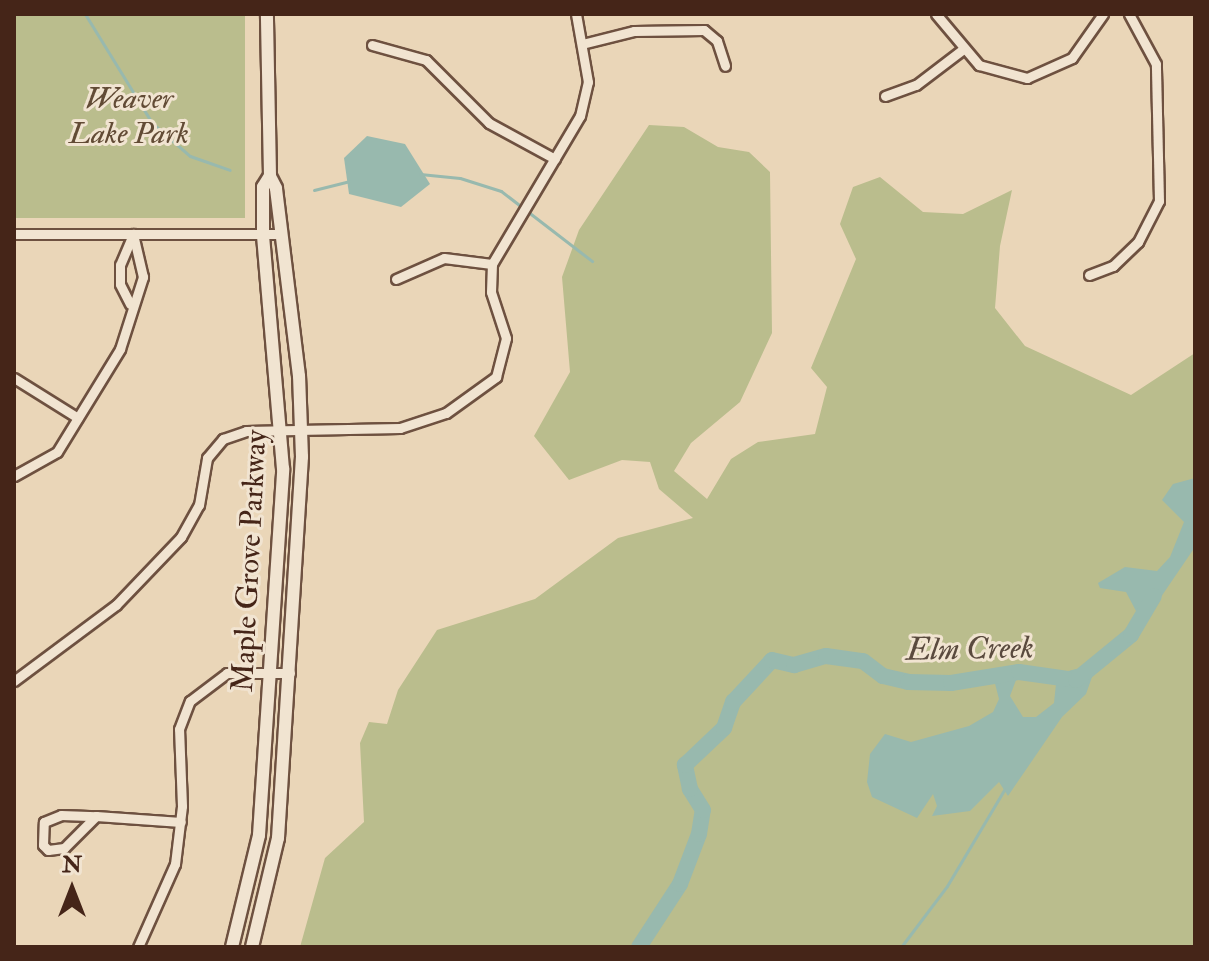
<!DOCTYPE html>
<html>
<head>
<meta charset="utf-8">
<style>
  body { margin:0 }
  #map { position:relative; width:1209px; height:961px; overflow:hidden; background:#ead6b8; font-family:"IM FELL Double Pica",serif }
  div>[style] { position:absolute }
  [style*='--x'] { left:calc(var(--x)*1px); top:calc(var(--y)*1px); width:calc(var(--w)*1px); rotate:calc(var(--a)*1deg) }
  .green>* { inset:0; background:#babd8d; transform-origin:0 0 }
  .water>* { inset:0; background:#98b9ae }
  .stream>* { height:3px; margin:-1.5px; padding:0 1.5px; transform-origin:1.5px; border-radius:1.5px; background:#98b9ae }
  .river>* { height:16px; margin:-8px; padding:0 8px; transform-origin:8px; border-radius:8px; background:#98b9ae }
  .roads { filter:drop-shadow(2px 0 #6e5140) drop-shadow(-2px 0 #6e5140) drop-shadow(0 2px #6e5140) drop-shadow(0 -2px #6e5140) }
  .street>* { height:9px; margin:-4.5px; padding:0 4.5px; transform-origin:4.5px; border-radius:4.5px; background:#f1e4d1 }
  .secondary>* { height:12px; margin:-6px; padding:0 6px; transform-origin:6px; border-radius:6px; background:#f1e4d1 }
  span { translate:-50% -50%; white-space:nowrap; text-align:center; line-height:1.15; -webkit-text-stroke:6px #f1e4d1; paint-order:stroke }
  .park-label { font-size:30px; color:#624b35; font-style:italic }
  .street-label { font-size:30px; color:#452518 }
  .water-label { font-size:32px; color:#5a4a3e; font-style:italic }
  .frame { position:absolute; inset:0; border:16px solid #452518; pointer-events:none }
  .north { position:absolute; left:32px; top:849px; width:80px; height:80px; -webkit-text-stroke:6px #f1e4d1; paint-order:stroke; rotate:0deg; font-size:22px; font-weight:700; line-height:32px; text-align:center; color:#452518 }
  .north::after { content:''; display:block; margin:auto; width:28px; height:36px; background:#452518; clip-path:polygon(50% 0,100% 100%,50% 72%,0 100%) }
</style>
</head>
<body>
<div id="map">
  <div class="green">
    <div style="left:14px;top:14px;width:231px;height:204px"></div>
    <div style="clip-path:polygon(649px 125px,684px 127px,718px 147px,749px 152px,770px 172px,772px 333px,740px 402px,691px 443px,674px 471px,707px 499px,731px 459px,758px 442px,815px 434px,827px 387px,811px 368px,856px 259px,840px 224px,853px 187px,880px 177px,923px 212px,963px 214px,1012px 190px,1000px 246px,995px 308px,1025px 346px,1131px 395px,1195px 353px,1195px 947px,300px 947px,325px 858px,364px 822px,360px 743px,369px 722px,387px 724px,398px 690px,437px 630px,535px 599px,618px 538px,693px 518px,659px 489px,650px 462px,622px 460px,569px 480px,534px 436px,570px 372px,562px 277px,579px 230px)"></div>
  </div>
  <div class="water">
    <div style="clip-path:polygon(367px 136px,405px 144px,430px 184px,401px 207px,349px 194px,344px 158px)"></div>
    <div style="clip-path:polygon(1195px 478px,1195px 547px,1148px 616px,1136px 611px,1126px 592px,1100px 588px,1098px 583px,1125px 567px,1157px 571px,1170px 557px,1184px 522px,1162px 500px,1173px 484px)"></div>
    <div style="clip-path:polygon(1076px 669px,1092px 677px,1086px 694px,1062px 717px,1008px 796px,999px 782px,970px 811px,932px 816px,937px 806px,933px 794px,917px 818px,872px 797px,867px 782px,870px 754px,885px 734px,911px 742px,969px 726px,993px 712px,999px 699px,993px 676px,1019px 672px,1010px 696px,1023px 717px,1036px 717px,1054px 703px,1056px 684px,1064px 672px)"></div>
  </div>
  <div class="stream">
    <div style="--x:85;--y:14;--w:128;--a:58.4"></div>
    <div style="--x:152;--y:123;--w:50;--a:41"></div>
    <div style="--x:190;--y:156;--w:42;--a:19.3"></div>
    <div style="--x:420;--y:174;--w:40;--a:5.7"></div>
    <div style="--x:460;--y:178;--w:43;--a:17.6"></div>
    <div style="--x:501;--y:191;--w:115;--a:37.6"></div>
    <div style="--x:314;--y:190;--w:36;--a:-14"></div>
    <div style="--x:901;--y:947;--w:76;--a:-53"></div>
    <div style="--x:947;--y:886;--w:112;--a:-59.3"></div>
  </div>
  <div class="river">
    <div style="--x:639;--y:947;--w:75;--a:-56.9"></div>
    <div style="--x:680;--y:884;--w:53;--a:-69.2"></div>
    <div style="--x:699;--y:834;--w:24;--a:-81"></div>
    <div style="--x:703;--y:810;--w:25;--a:-122"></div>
    <div style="--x:690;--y:789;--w:25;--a:-102"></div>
    <div style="--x:685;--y:765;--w:54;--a:-43.5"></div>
    <div style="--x:724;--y:728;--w:28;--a:-71"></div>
    <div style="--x:733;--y:702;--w:57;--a:-47.1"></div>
    <div style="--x:772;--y:660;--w:23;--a:13"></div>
    <div style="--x:794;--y:665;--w:33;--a:-16"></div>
    <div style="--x:826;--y:656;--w:37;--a:8"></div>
    <div style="--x:863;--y:661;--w:25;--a:37"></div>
    <div style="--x:883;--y:676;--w:26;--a:13"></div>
    <div style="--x:908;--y:682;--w:43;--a:1.3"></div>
    <div style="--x:951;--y:683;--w:69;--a:-9.2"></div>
    <div style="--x:1019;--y:672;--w:58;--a:8"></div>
    <div style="--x:1076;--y:680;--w:71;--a:-39.3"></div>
    <div style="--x:1131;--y:635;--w:45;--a:-59.5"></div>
  </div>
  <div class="roads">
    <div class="street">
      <div style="--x:936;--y:14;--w:67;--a:49.9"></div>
      <div style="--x:979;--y:65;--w:50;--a:15.2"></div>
      <div style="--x:1027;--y:78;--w:49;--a:-24"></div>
      <div style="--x:1072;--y:58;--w:54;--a:-54.8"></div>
      <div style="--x:582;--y:44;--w:54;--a:-14"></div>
      <div style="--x:634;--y:31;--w:70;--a:-0.8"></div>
      <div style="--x:704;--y:30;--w:17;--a:40"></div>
      <div style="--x:717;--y:41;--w:26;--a:72"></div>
      <div style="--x:372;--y:45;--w:56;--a:15.5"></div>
      <div style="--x:426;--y:60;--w:89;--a:45"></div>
      <div style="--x:489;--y:123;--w:75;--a:28.6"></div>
      <div style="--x:885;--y:96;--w:33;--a:-20"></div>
      <div style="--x:916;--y:85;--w:58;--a:-37.3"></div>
      <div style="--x:14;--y:234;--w:264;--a:0"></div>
      <div style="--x:1089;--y:275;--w:26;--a:-21"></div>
      <div style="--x:1113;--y:266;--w:35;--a:-44"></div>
      <div style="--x:1138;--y:242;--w:46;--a:-62.9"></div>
      <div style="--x:1159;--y:201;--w:137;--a:-91.3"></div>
      <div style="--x:1156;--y:64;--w:57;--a:-118.4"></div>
      <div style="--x:396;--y:279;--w:52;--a:-23.6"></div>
      <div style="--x:444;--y:258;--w:48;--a:7.1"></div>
      <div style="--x:130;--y:304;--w:22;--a:-117"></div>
      <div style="--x:120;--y:284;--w:19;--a:-90"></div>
      <div style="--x:120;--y:265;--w:34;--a:-67"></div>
      <div style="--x:14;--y:378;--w:75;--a:32"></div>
      <div style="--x:14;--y:476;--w:49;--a:-29.2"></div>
      <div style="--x:57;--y:452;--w:121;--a:-58.5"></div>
      <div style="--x:120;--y:349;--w:76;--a:-72.3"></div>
      <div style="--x:143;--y:277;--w:44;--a:-103.1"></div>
      <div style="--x:14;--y:681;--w:127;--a:-36.7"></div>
      <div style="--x:116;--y:605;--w:94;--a:-46.3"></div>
      <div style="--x:181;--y:537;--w:37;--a:-61"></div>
      <div style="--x:199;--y:505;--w:48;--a:-80.3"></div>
      <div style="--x:207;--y:458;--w:25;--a:-50"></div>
      <div style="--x:223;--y:439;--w:24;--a:-19"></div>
      <div style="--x:246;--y:431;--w:154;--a:-1.1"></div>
      <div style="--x:400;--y:428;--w:48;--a:-18.1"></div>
      <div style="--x:446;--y:413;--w:62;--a:-35.8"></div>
      <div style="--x:496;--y:377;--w:40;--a:-75.6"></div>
      <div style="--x:506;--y:338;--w:48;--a:-108.1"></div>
      <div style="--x:491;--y:292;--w:28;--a:-88"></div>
      <div style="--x:492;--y:264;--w:172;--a:-59.3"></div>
      <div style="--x:580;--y:116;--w:35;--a:-77"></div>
      <div style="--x:588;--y:82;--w:69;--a:-100"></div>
      <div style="--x:96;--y:816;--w:45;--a:135"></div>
      <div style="--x:64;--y:848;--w:16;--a:173"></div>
      <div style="--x:48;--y:850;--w:7;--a:-135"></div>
      <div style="--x:43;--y:845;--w:23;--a:-88"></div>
      <div style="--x:44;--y:822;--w:18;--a:-22"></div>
      <div style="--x:61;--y:815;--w:35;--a:2"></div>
      <div style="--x:96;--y:816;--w:85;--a:4"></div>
      <div style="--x:138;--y:947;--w:91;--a:-66"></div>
      <div style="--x:175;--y:864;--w:58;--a:-83.1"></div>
      <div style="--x:182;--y:806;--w:77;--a:-92.2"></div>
      <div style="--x:179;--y:729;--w:30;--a:-69"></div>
      <div style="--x:190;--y:701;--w:46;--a:-37.1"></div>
      <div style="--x:227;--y:673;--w:63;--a:0"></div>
    </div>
    <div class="secondary">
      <div style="--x:232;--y:947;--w:115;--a:-76.4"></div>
      <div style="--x:259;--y:835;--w:367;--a:-86.2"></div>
      <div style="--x:283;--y:469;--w:236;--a:-94.9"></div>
      <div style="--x:263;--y:234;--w:47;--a:-90"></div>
      <div style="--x:263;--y:187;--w:13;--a:-58"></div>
      <div style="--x:252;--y:947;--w:112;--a:-76.6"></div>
      <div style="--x:278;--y:838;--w:382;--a:-86.4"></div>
      <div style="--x:302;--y:457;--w:81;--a:-92.1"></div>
      <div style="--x:299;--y:376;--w:189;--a:-97"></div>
      <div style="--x:276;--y:188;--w:13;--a:-117"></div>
      <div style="--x:270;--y:176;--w:162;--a:-91.1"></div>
    </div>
  </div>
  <div class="park-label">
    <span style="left:129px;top:116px">Weaver<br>Lake Park</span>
  </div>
  <div class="street-label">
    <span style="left:250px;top:561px;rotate:-87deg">Maple Grove Parkway</span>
  </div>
  <div class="water-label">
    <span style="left:970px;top:649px;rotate:-1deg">Elm Creek</span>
  </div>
  <div class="frame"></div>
  <div class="north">N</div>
</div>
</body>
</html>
